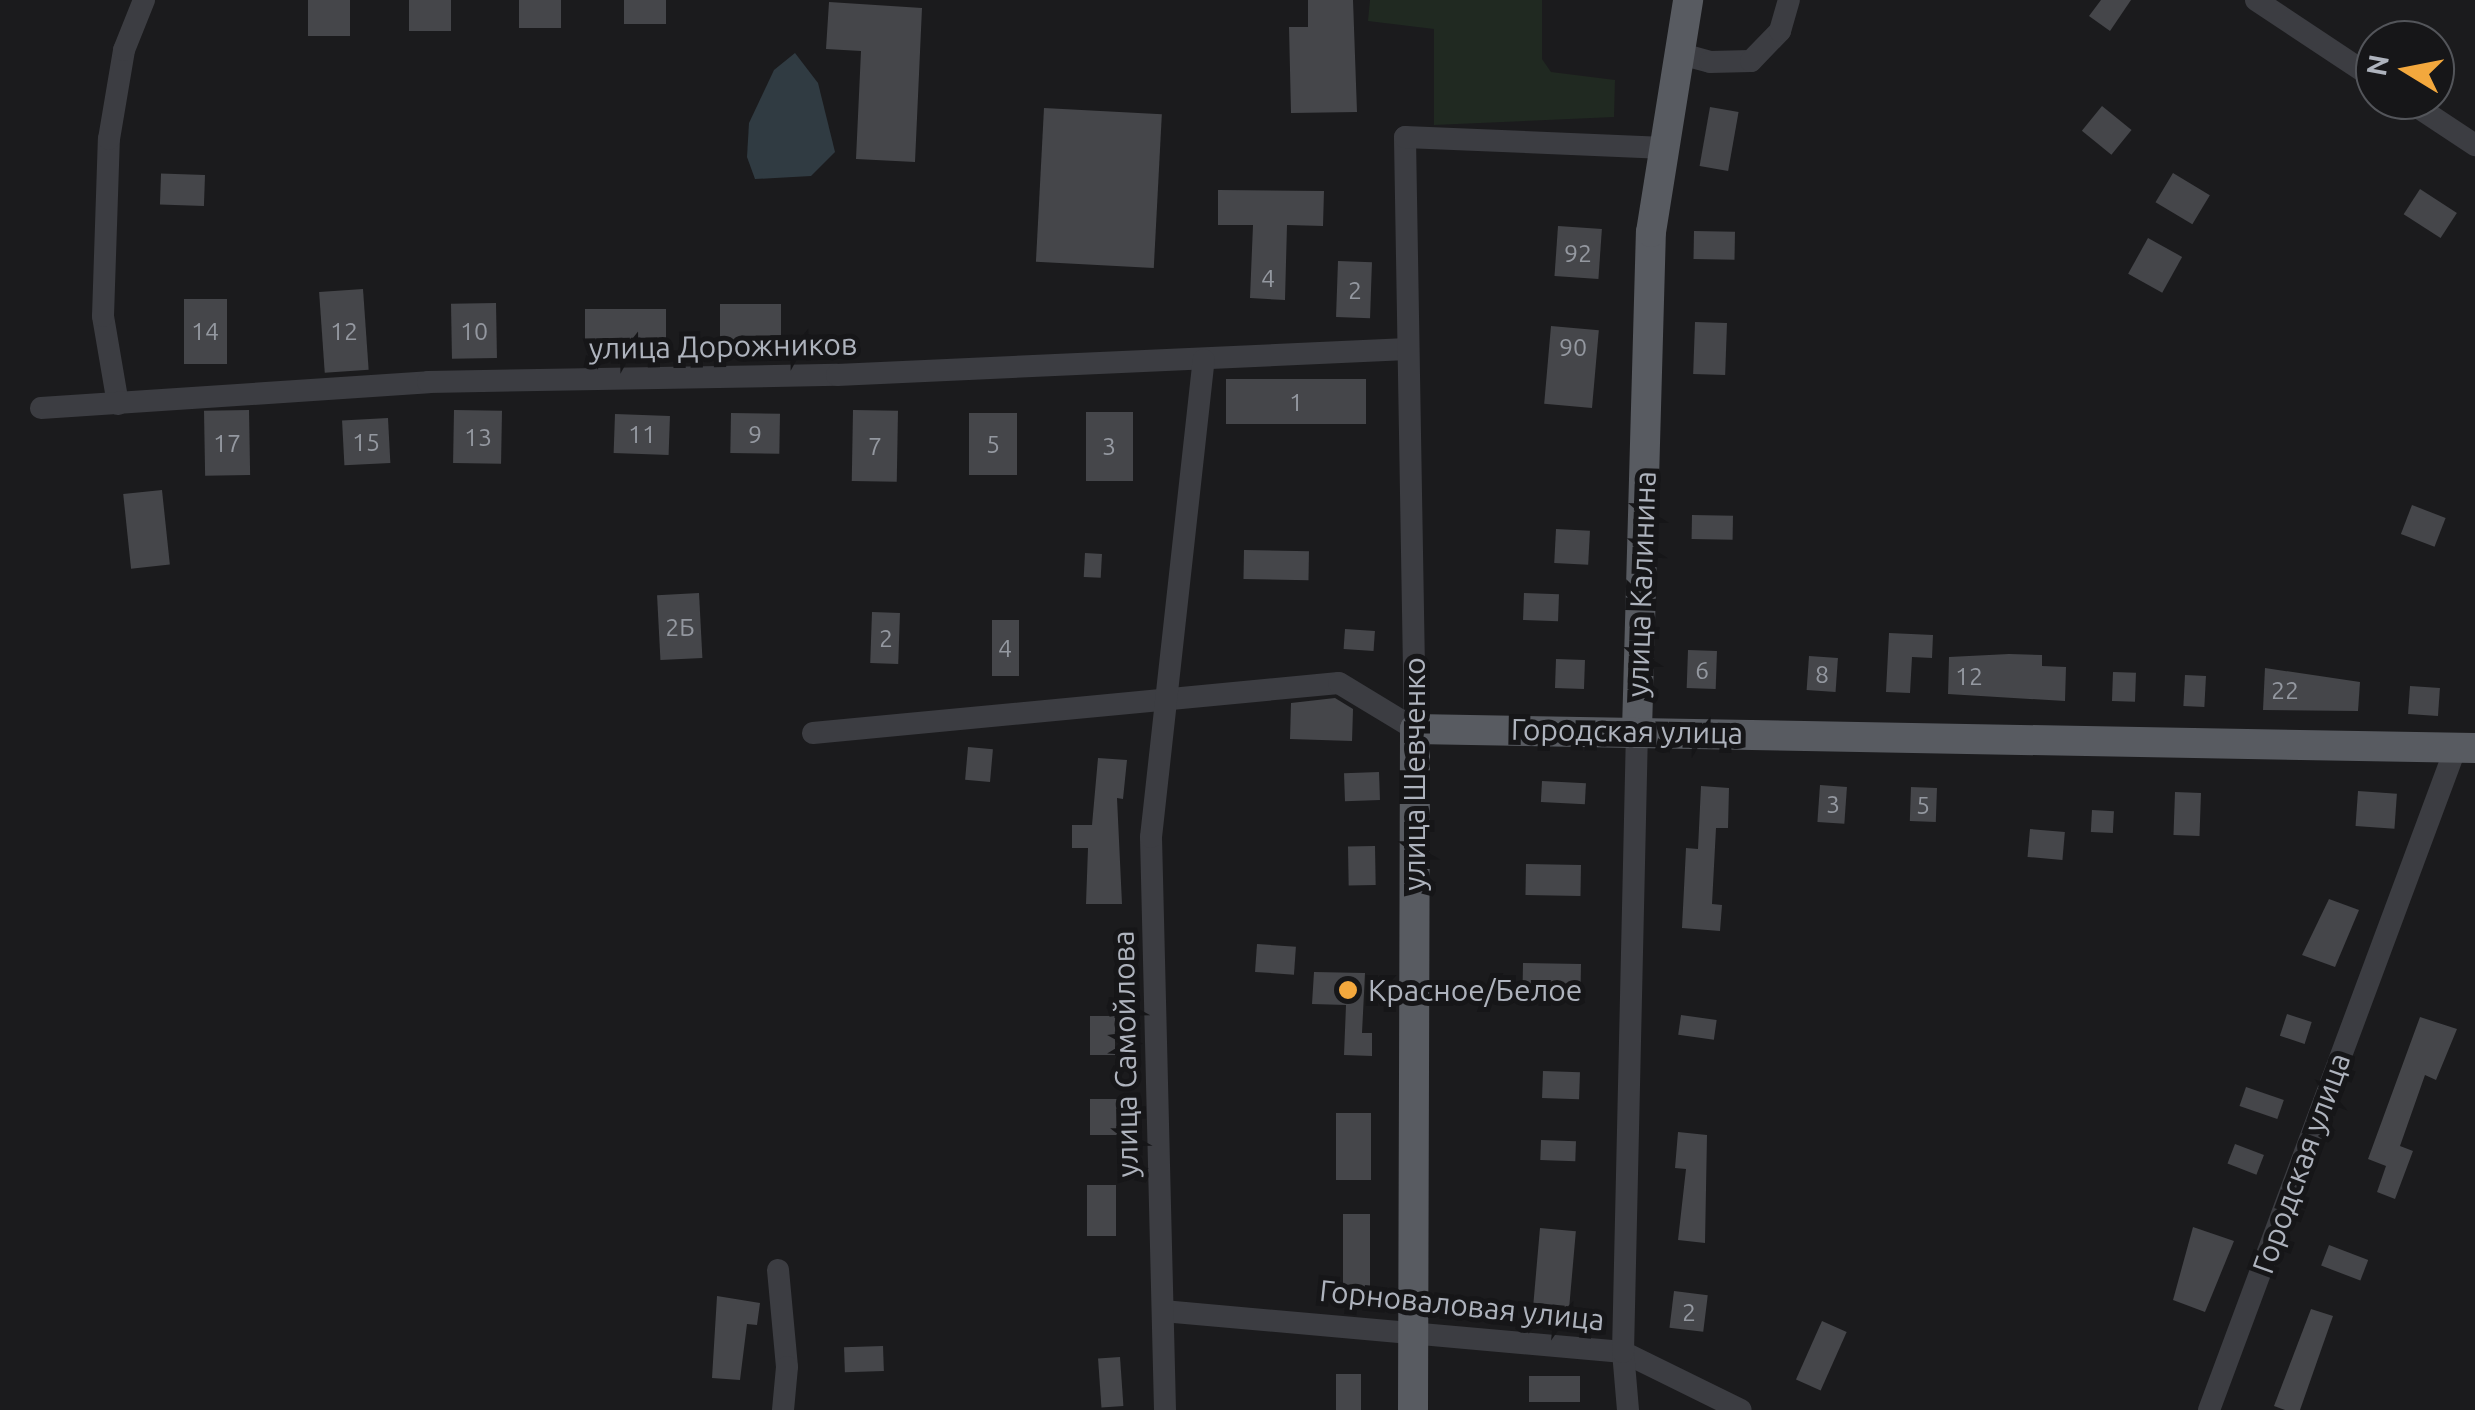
<!DOCTYPE html>
<html>
<head>
<meta charset="utf-8">
<style>
  body { margin:0 }
  #map { position:relative; width:2475px; height:1410px; overflow:hidden; background:#1b1b1d; font-family:Ubuntu,sans-serif }
  div>[style] { position:absolute }
  [style*='--x'] { left:calc(var(--x)*1px); top:calc(var(--y)*1px); width:calc(var(--w)*1px); rotate:calc(var(--a)*1deg) }
  .green>* { inset:0; background:#202921 }
  .water>* { inset:0; background:#303b42 }
  .building>* { inset:0; background:#45464a; transform-origin:0 0 }
  .minor>* { height:22px; margin:-11px; padding:0 11px; transform-origin:11px; border-radius:11px; background:#3c3d42 }
  .major>* { height:30px; margin:-15px; padding:0 15px; transform-origin:15px; border-radius:15px; background:#585b61 }
  .dots>* { width:28px; height:28px; translate:-50% -50%; box-sizing:border-box; border:5px solid #161618; border-radius:50% }
  span { translate:-50% -50%; white-space:nowrap; text-align:center; line-height:1.15; -webkit-text-stroke:10px #161618; paint-order:stroke }
  .number-label { font-size:25px; color:#9498a0 }
  .number-label span { -webkit-text-stroke-width:0 }
  .street-label { font-size:30px; color:#aeb3bd }
  .poi-label { font-size:30px; color:#aeb3bd }
  .left { translate:0 -50%; text-align:left }
  .north { position:absolute; left:2355px; top:20px; width:100px; height:100px; box-sizing:border-box; background:#161618; border:2px solid #53555a; border-radius:50%; rotate:280deg; font-size:28px; font-weight:700; line-height:40px; text-align:center; color:#aeb3bd }
  .north::after { content:''; display:block; margin:auto; width:35px; height:45px; background:#f3a83d; clip-path:polygon(50% 0,100% 100%,50% 72%,0 100%) }
</style>
</head>
<body>
<div id="map">
  <div class="green">
    <div style="clip-path:polygon(1370px 0,1542px 0,1542px 59px,1551px 72px,1615px 80px,1614px 117px,1434px 125px,1434px 29px,1368px 21px)"></div>
  </div>
  <div class="water">
    <div style="clip-path:polygon(795px 53px,818px 83px,835px 152px,811px 176px,755px 179px,747px 157px,749px 123px,774px 70px)"></div>
  </div>
  <div class="building">
    <div style="left:308px;top:0;width:42px;height:36px"></div>
    <div style="left:409px;top:0;width:42px;height:31px"></div>
    <div style="left:519px;top:0;width:42px;height:28px"></div>
    <div style="left:624px;top:0;width:42px;height:24px"></div>
    <div style="clip-path:polygon(1308px 0,1353px 0,1357px 112px,1291px 113px,1289px 27px,1308px 27px)"></div>
    <div style="clip-path:polygon(2101px 0,2131px 0,2110px 31px,2089px 16px)"></div>
    <div style="clip-path:polygon(829px 2px,922px 8px,915px 162px,856px 159px,861px 51px,826px 49px)"></div>
    <div style="left:2102px;top:106px;width:38px;height:32px;rotate:39deg"></div>
    <div style="left:1710px;top:107px;width:29px;height:60px;rotate:10deg"></div>
    <div style="left:1044px;top:108px;width:118px;height:154px;rotate:3deg"></div>
    <div style="left:2173px;top:173px;width:43px;height:34px;rotate:31deg"></div>
    <div style="left:205px;top:175px;width:31px;height:44px;rotate:92deg"></div>
    <div style="left:2420px;top:189px;width:44px;height:30px;rotate:33deg"></div>
    <div style="clip-path:polygon(1218px 190px,1324px 191px,1323px 226px,1287px 225px,1285px 300px,1250px 298px,1253px 225px,1218px 225px)"></div>
    <div style="left:1558px;top:226px;width:44px;height:50px;rotate:4deg"></div>
    <div style="left:1694px;top:231px;width:41px;height:28px;rotate:1deg"></div>
    <div style="left:2148px;top:238px;width:39px;height:41px;rotate:29deg"></div>
    <div style="left:1338px;top:261px;width:34px;height:56px;rotate:2deg"></div>
    <div style="left:363px;top:289px;width:81px;height:44px;rotate:86deg"></div>
    <div style="left:184px;top:299px;width:43px;height:65px"></div>
    <div style="left:496px;top:303px;width:55px;height:45px;rotate:89deg"></div>
    <div style="left:720px;top:304px;width:61px;height:42px"></div>
    <div style="left:666px;top:309px;width:34px;height:81px;rotate:90deg"></div>
    <div style="left:1695px;top:322px;width:32px;height:52px;rotate:2deg"></div>
    <div style="left:1551px;top:326px;width:48px;height:78px;rotate:5deg"></div>
    <div style="left:1226px;top:379px;width:140px;height:45px"></div>
    <div style="left:249px;top:410px;width:65px;height:45px;rotate:89deg"></div>
    <div style="left:454px;top:410px;width:48px;height:53px;rotate:1deg"></div>
    <div style="left:853px;top:410px;width:45px;height:71px;rotate:1deg"></div>
    <div style="left:1086px;top:412px;width:47px;height:69px"></div>
    <div style="left:731px;top:413px;width:49px;height:40px;rotate:1deg"></div>
    <div style="left:969px;top:413px;width:48px;height:62px"></div>
    <div style="left:615px;top:414px;width:55px;height:39px;rotate:2deg"></div>
    <div style="left:388px;top:418px;width:45px;height:46px;rotate:87deg"></div>
    <div style="left:162px;top:490px;width:75px;height:39px;rotate:84deg"></div>
    <div style="left:2412px;top:505px;width:36px;height:31px;rotate:21deg"></div>
    <div style="left:1692px;top:515px;width:41px;height:24px;rotate:1deg"></div>
    <div style="left:1556px;top:529px;width:34px;height:34px;rotate:3deg"></div>
    <div style="left:1244px;top:550px;width:65px;height:29px;rotate:1deg"></div>
    <div style="left:1085px;top:553px;width:17px;height:24px;rotate:3deg"></div>
    <div style="left:699px;top:593px;width:65px;height:42px;rotate:87deg"></div>
    <div style="left:1524px;top:593px;width:35px;height:27px;rotate:2deg"></div>
    <div style="left:872px;top:612px;width:28px;height:51px;rotate:2deg"></div>
    <div style="left:992px;top:620px;width:27px;height:56px"></div>
    <div style="left:1345px;top:629px;width:30px;height:20px;rotate:4deg"></div>
    <div style="clip-path:polygon(1889px 633px,1933px 635px,1932px 658px,1912px 657px,1910px 693px,1886px 692px)"></div>
    <div style="left:1688px;top:650px;width:29px;height:38px;rotate:2deg"></div>
    <div style="clip-path:polygon(2009px 654px,2042px 655px,2042px 666px,2066px 667px,2065px 701px,1948px 694px,1949px 657px)"></div>
    <div style="left:1809px;top:656px;width:29px;height:34px;rotate:4deg"></div>
    <div style="left:1556px;top:659px;width:29px;height:29px;rotate:2deg"></div>
    <div style="clip-path:polygon(2265px 668px,2360px 682px,2358px 711px,2263px 710px)"></div>
    <div style="left:2113px;top:672px;width:23px;height:29px;rotate:2deg"></div>
    <div style="left:2185px;top:675px;width:21px;height:31px;rotate:3deg"></div>
    <div style="left:2410px;top:686px;width:30px;height:28px;rotate:4deg"></div>
    <div style="clip-path:polygon(1335px 698px,1353px 709px,1352px 741px,1290px 739px,1291px 703px)"></div>
    <div style="left:968px;top:747px;width:25px;height:33px;rotate:5deg"></div>
    <div style="clip-path:polygon(1098px 758px,1127px 760px,1123px 799px,1117px 798px,1122px 904px,1086px 904px,1088px 848px,1072px 848px,1072px 825px,1092px 825px)"></div>
    <div style="left:1379px;top:772px;width:28px;height:35px;rotate:88deg"></div>
    <div style="left:1542px;top:781px;width:44px;height:21px;rotate:3deg"></div>
    <div style="left:1820px;top:785px;width:27px;height:37px;rotate:4deg"></div>
    <div style="clip-path:polygon(1701px 786px,1729px 788px,1728px 828px,1716px 828px,1712px 904px,1722px 905px,1720px 931px,1682px 928px,1686px 848px,1698px 849px)"></div>
    <div style="left:1911px;top:787px;width:26px;height:34px;rotate:2deg"></div>
    <div style="left:2358px;top:791px;width:39px;height:35px;rotate:4deg"></div>
    <div style="left:2175px;top:792px;width:26px;height:43px;rotate:2deg"></div>
    <div style="left:2092px;top:810px;width:22px;height:22px;rotate:3deg"></div>
    <div style="left:2030px;top:829px;width:35px;height:28px;rotate:5deg"></div>
    <div style="left:1375px;top:846px;width:39px;height:27px;rotate:89deg"></div>
    <div style="left:1526px;top:864px;width:55px;height:31px;rotate:1deg"></div>
    <div style="clip-path:polygon(2329px 899px,2359px 910px,2335px 967px,2302px 955px)"></div>
    <div style="left:1257px;top:944px;width:39px;height:28px;rotate:4deg"></div>
    <div style="left:1523px;top:963px;width:58px;height:35px;rotate:1deg"></div>
    <div style="clip-path:polygon(1314px 972px,1365px 973px,1362px 1033px,1372px 1033px,1372px 1056px,1344px 1055px,1346px 1005px,1312px 1004px)"></div>
    <div style="left:2287px;top:1014px;width:26px;height:23px;rotate:18deg"></div>
    <div style="left:1681px;top:1015px;width:36px;height:20px;rotate:8deg"></div>
    <div style="left:1090px;top:1016px;width:25px;height:39px"></div>
    <div style="clip-path:polygon(2420px 1017px,2457px 1029px,2436px 1080px,2425px 1075px,2400px 1146px,2413px 1151px,2395px 1199px,2377px 1192px,2386px 1166px,2368px 1159px)"></div>
    <div style="left:1543px;top:1071px;width:37px;height:27px;rotate:2deg"></div>
    <div style="left:2246px;top:1087px;width:40px;height:20px;rotate:19deg"></div>
    <div style="left:1090px;top:1099px;width:27px;height:36px"></div>
    <div style="left:1371px;top:1113px;width:67px;height:35px;rotate:90deg"></div>
    <div style="clip-path:polygon(1678px 1132px,1707px 1135px,1705px 1243px,1678px 1240px,1686px 1169px,1675px 1168px)"></div>
    <div style="left:1541px;top:1140px;width:35px;height:20px;rotate:2deg"></div>
    <div style="left:2235px;top:1144px;width:31px;height:21px;rotate:21deg"></div>
    <div style="left:1087px;top:1185px;width:29px;height:51px"></div>
    <div style="left:1343px;top:1214px;width:27px;height:84px"></div>
    <div style="clip-path:polygon(2193px 1227px,2234px 1241px,2205px 1312px,2173px 1300px)"></div>
    <div style="left:1540px;top:1228px;width:36px;height:83px;rotate:5deg"></div>
    <div style="left:2329px;top:1245px;width:42px;height:22px;rotate:21deg"></div>
    <div style="left:1674px;top:1291px;width:34px;height:37px;rotate:7deg"></div>
    <div style="clip-path:polygon(717px 1296px,760px 1303px,757px 1325px,747px 1324px,740px 1380px,712px 1378px)"></div>
    <div style="clip-path:polygon(2311px 1309px,2333px 1316px,2300px 1410px,2285px 1410px,2274px 1406px)"></div>
    <div style="left:1822px;top:1321px;width:27px;height:64px;rotate:24deg"></div>
    <div style="left:883px;top:1346px;width:25px;height:39px;rotate:88deg"></div>
    <div style="left:1120px;top:1357px;width:49px;height:22px;rotate:86deg"></div>
    <div style="left:1336px;top:1374px;width:25px;height:36px"></div>
    <div style="left:1580px;top:1376px;width:26px;height:51px;rotate:90deg"></div>
  </div>
  <div class="minor">
    <div style="--x:2256;--y:0;--w:143;--a:33.6"></div>
    <div style="--x:1681;--y:54;--w:30;--a:15"></div>
    <div style="--x:1710;--y:62;--w:41;--a:-1.4"></div>
    <div style="--x:1751;--y:61;--w:42;--a:-46"></div>
    <div style="--x:1780;--y:31;--w:32;--a:-74"></div>
    <div style="--x:2407;--y:100;--w:82;--a:33.5"></div>
    <div style="--x:118;--y:404;--w:89;--a:-99.7"></div>
    <div style="--x:103;--y:316;--w:177;--a:-88.1"></div>
    <div style="--x:109;--y:139;--w:90;--a:-80.4"></div>
    <div style="--x:124;--y:50;--w:54;--a:-68.2"></div>
    <div style="--x:41;--y:408;--w:388;--a:-3.8"></div>
    <div style="--x:428;--y:382;--w:409;--a:-1"></div>
    <div style="--x:837;--y:375;--w:571;--a:-2.61"></div>
    <div style="--x:1415;--y:729;--w:592;--a:-90.97"></div>
    <div style="--x:1405;--y:137;--w:260;--a:2.4"></div>
    <div style="--x:813;--y:733;--w:528;--a:-5.43"></div>
    <div style="--x:1339;--y:683;--w:89;--a:31.2"></div>
    <div style="--x:778;--y:1270;--w:97;--a:84.7"></div>
    <div style="--x:787;--y:1367;--w:43;--a:95.3"></div>
    <div style="--x:1163;--y:1311;--w:462;--a:5.1"></div>
    <div style="--x:1623;--y:1352;--w:131;--a:26.2"></div>
    <div style="--x:1165;--y:1410;--w:573;--a:-91.4"></div>
    <div style="--x:1151;--y:837;--w:480;--a:-83.7"></div>
    <div style="--x:1628;--y:1410;--w:58;--a:-94.9"></div>
    <div style="--x:1623;--y:1352;--w:622;--a:-88.71"></div>
    <div style="--x:2209;--y:1410;--w:708;--a:-69.57"></div>
  </div>
  <div class="major">
    <div style="--x:1637;--y:730;--w:498;--a:-88.4"></div>
    <div style="--x:1651;--y:232;--w:235;--a:-80.9"></div>
    <div style="--x:1413;--y:1410;--w:681;--a:-89.83"></div>
    <div style="--x:1415;--y:729;--w:1060;--a:1.03"></div>
  </div>
  <div class="dots">
    <div style="left:1348px;top:990px;background:#f3a83d"></div>
  </div>
  <div class="number-label">
    <span style="left:1578px;top:253px">92</span>
    <span style="left:1268px;top:278px">4</span>
    <span style="left:1355px;top:290px">2</span>
    <span style="left:205px;top:331px">14</span>
    <span style="left:344px;top:331px">12</span>
    <span style="left:474px;top:331px">10</span>
    <span style="left:1573px;top:347px">90</span>
    <span style="left:1296px;top:402px">1</span>
    <span style="left:642px;top:434px">11</span>
    <span style="left:755px;top:434px">9</span>
    <span style="left:478px;top:437px">13</span>
    <span style="left:366px;top:442px">15</span>
    <span style="left:227px;top:443px">17</span>
    <span style="left:993px;top:444px">5</span>
    <span style="left:875px;top:446px">7</span>
    <span style="left:1109px;top:446px">3</span>
    <span style="left:680px;top:627px">2Б</span>
    <span style="left:886px;top:638px">2</span>
    <span style="left:1005px;top:648px">4</span>
    <span style="left:1702px;top:670px">6</span>
    <span style="left:1822px;top:674px">8</span>
    <span style="left:1969px;top:676px">12</span>
    <span style="left:2285px;top:690px">22</span>
    <span style="left:1833px;top:804px">3</span>
    <span style="left:1923px;top:805px">5</span>
    <span style="left:1689px;top:1312px">2</span>
  </div>
  <div class="street-label">
    <span style="left:723px;top:346px;rotate:-1deg">улица Дорожников</span>
    <span style="left:1641px;top:584px;rotate:-88deg">улица Калинина</span>
    <span style="left:1627px;top:731px;rotate:1deg">Городская улица</span>
    <span style="left:1414px;top:774px;rotate:-90deg">улица Шевченко</span>
    <span style="left:1125px;top:1054px;rotate:-91deg">улица Самойлова</span>
    <span style="left:2301px;top:1163px;rotate:-70deg">Городская улица</span>
    <span style="left:1462px;top:1305px;rotate:6deg">Горноваловая улица</span>
  </div>
  <div class="poi-label">
    <span class="left" style="left:1368px;top:990px">Красное/Белое</span>
  </div>
  <div class="north">N</div>
</div>
</body>
</html>
